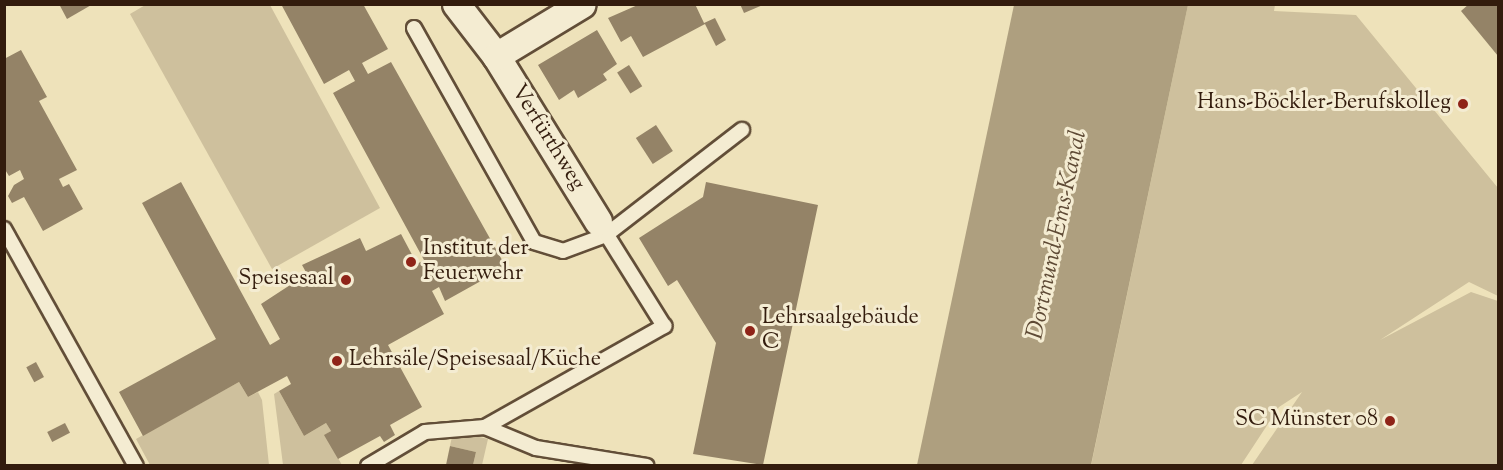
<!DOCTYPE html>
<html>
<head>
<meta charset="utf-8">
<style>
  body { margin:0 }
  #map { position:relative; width:1503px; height:470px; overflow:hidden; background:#eee2ba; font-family:"Sorts Mill Goudy",serif }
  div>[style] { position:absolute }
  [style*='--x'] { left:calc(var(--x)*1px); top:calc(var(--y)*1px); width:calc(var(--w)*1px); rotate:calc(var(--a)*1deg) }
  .green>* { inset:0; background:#cec09d }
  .water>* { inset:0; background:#ae9f7f }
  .building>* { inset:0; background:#948367; transform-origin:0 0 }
  .roads { filter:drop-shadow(2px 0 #624e38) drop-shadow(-2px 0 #624e38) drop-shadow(0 2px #624e38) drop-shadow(0 -2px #624e38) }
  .service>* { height:14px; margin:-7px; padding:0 7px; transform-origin:7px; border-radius:7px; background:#f4ecd2 }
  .minor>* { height:27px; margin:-13.5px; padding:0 13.5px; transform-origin:13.5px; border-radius:13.5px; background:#f4ecd2 }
  .dots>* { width:16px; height:16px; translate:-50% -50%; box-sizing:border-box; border:3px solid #f4ecd2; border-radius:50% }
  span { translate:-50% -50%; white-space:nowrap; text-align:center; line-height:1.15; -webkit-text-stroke:6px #f4ecd2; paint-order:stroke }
  .poi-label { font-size:22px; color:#331c0d }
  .right { translate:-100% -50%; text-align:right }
  .left { translate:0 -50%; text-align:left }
  .street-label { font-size:22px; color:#331c0d }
  .water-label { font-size:24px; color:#5e4a35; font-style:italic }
  .frame { position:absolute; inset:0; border:6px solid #331c0d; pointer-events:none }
</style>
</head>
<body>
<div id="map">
  <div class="green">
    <div style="clip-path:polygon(147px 4px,270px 5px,380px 208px,272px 269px,130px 14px)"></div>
    <div style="clip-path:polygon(1188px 5px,1275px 5px,1274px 11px,1356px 15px,1498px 188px,1498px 296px,1469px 282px,1380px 340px,1471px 292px,1498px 301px,1498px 465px,1252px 465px,1302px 392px,1279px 407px,1241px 465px,1091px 466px)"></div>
    <div style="clip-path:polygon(239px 382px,248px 397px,258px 392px,262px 400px,269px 465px,150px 465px,136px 439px)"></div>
    <div style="clip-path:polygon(279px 391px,304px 436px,326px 423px,331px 431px,325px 435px,342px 465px,283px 465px,274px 394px)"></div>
    <div style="clip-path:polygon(453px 431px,488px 439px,482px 465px,473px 465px,476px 452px,450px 446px)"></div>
  </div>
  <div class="water">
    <div style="clip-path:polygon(1014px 5px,1188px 5px,1091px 465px,917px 465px)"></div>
  </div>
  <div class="building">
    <div style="clip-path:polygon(59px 4px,93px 4px,67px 19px)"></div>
    <div style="clip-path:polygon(281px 4px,363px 4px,388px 49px,362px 63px,368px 74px,391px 62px,506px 267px,445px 301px,439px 287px,432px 291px,444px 314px,388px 345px,422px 407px,390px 425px,395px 435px,384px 442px,380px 436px,338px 459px,324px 435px,331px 431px,326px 423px,304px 436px,279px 391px,291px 384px,287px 376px,248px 397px,239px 382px,143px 436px,119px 392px,216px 339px,142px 203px,181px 182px,270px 345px,280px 339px,261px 304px,307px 274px,302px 265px,360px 238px,366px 251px,401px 234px,417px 264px,424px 260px,333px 93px,355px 81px,349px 70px,324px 84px)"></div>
    <div style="clip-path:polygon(640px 4px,695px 4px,704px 23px,715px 18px,726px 40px,716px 46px,705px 24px,643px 57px,631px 36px,621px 42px,608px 18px)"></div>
    <div style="clip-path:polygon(740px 4px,765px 4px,744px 13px)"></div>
    <div style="clip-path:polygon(1469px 4px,1498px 4px,1498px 56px,1461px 11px)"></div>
    <div style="clip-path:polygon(597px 30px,617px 64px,603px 74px,607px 80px,578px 98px,574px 90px,559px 100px,538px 65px)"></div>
    <div style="clip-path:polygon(21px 50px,47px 97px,39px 101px,77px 170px,59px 179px,63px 187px,69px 184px,83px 209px,43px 231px,24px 197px,12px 203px,8px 196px,14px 185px,24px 179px,20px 170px,9px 176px,4px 168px,4px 59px)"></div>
    <div style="left:629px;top:65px;width:25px;height:14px;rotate:58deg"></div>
    <div style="left:656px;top:125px;width:31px;height:24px;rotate:57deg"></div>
    <div style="clip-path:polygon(706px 182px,818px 205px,763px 465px,693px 454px,716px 343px,677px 280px,668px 286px,639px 238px,703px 197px)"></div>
    <div style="left:36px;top:362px;width:17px;height:11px;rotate:62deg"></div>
    <div style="left:65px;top:423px;width:11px;height:20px;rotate:63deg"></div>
    <div style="clip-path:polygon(450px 446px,476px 452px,473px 465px,446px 465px)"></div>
  </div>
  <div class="roads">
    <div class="service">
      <div style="--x:414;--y:28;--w:245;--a:60.7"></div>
      <div style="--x:534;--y:242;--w:30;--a:17"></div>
      <div style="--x:563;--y:251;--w:46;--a:-20.4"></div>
      <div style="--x:606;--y:235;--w:172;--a:-37.7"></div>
      <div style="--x:4;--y:229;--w:271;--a:60.9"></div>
      <div style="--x:485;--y:427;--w:206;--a:-29.4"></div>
      <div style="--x:664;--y:326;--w:117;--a:-122.1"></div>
      <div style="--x:368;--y:466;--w:66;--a:-30.8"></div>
      <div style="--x:425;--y:432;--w:60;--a:-4.8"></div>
      <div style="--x:485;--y:427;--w:55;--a:22.4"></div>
      <div style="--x:536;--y:448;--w:112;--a:9.2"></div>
    </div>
    <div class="minor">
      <div style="--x:456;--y:4;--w:66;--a:52.4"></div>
      <div style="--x:496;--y:56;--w:194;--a:58.3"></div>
      <div style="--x:496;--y:56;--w:100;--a:-31.2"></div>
    </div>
  </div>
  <div class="dots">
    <div style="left:1463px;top:104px;background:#8f2418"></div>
    <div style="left:411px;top:262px;background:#8f2418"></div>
    <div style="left:346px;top:280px;background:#8f2418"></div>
    <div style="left:750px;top:331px;background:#8f2418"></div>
    <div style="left:337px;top:361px;background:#8f2418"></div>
    <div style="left:1390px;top:421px;background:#8f2418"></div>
  </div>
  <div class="poi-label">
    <span class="right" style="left:1451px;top:104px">Hans-Böckler-Berufskolleg</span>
    <span class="left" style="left:423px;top:262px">Institut der<br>Feuerwehr</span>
    <span class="right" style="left:334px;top:280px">Speisesaal</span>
    <span class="left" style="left:762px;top:331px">Lehrsaalgebäude<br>C</span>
    <span class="left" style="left:349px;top:361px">Lehrsäle/Speisesaal/Küche</span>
    <span class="right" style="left:1378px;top:421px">SC Münster 08</span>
  </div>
  <div class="street-label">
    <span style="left:547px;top:138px;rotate:58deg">Verfürthweg</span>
  </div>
  <div class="water-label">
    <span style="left:1058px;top:235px;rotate:-78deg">Dortmund-Ems-Kanal</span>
  </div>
  <div class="frame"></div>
</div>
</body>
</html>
